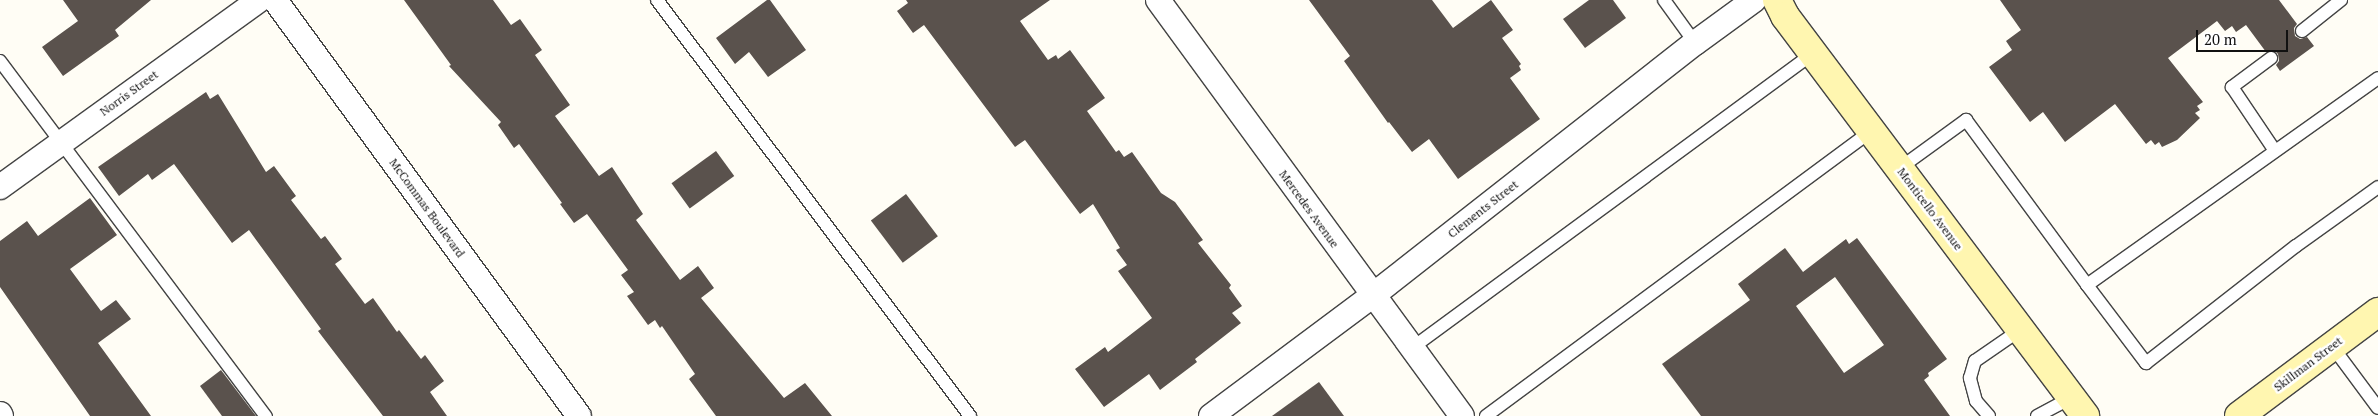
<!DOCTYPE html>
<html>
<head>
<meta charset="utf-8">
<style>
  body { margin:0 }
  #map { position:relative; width:2378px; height:416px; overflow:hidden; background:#fffdf5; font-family:"PT Serif",serif }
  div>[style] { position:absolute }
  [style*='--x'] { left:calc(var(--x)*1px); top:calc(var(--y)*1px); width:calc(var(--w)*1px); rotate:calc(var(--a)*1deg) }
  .building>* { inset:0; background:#5a524d; transform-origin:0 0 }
  .roads { filter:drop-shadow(1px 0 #444) drop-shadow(-1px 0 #444) drop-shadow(0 1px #444) drop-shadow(0 -1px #444) }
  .lane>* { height:12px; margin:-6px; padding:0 6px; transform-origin:6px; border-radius:6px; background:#fff }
  .street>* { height:24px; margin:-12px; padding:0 12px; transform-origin:12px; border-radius:12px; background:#fff }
  .secondary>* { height:28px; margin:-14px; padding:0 14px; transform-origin:14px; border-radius:14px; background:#fff6b0 }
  span { translate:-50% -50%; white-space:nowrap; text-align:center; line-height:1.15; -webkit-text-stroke:5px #fff; paint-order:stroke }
  .street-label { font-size:12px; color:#111 }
  .scale { position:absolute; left:2196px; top:30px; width:92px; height:22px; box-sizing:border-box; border:2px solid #111; border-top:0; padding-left:6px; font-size:15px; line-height:18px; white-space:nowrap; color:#111; -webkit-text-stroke:4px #fff; paint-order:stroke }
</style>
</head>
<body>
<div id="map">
  <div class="building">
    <div style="clip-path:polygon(63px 0,151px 0,115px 30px,119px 36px,63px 76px,42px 47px,78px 21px)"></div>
    <div style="clip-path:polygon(404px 0,493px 0,511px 25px,520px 19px,542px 50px,535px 55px,570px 105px,555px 116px,599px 176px,612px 167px,643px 214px,636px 220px,680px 280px,698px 266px,714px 288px,701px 298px,784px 398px,805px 383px,832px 416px,716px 416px,689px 379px,695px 374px,662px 326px,660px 328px,655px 320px,648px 325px,627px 296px,634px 292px,621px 275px,628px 270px,587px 214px,574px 223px,560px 204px,562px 203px,519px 144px,514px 148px,498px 125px,501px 122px,449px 66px,451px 65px)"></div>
    <div style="clip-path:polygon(767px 0,770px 0,806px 50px,768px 77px,749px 52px,735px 64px,716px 38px)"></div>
    <div style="clip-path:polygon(906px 0,1050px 0,1020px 21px,1048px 60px,1056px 55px,1058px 59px,1070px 50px,1105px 98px,1087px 111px,1116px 152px,1119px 150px,1124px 157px,1132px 152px,1161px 193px,1175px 202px,1203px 240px,1198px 243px,1231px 285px,1229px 288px,1242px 306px,1232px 313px,1241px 323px,1195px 359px,1197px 362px,1160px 390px,1149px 374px,1104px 407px,1075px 369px,1105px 347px,1108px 352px,1152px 318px,1118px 271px,1127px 265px,1116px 250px,1120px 248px,1093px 204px,1080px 214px,1025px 140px,1015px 147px,924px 25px,913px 33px,897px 11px,908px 3px)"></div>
    <div style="clip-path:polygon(1309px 0,1432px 0,1453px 28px,1491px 0,1513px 30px,1502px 38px,1521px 64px,1519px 66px,1521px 70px,1510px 78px,1540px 119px,1458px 179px,1429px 139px,1412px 152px,1389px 122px,1388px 123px,1344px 61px,1350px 56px)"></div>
    <div style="clip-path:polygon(1589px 0,1613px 0,1626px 18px,1585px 48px,1563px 19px)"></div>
    <div style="clip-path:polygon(2000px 0,2279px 0,2297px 24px,2294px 28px,2295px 36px,2300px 39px,2307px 37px,2314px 46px,2280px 71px,2276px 65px,2279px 61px,2278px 54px,2274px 50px,2266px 52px,2246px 25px,2236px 32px,2232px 26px,2225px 31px,2217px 21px,2168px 58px,2203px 102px,2197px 106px,2200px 110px,2195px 113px,2200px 118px,2177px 140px,2162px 147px,2159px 142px,2155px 145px,2151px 140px,2146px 144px,2115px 104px,2065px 142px,2043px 112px,2030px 122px,1989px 67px,2012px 50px,2006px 41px,2021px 30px)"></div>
    <div style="clip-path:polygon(206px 92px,210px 99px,218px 94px,266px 172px,274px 166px,296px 196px,291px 200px,321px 239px,325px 236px,342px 259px,335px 264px,365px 304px,373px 298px,397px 332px,399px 330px,421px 359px,425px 355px,444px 381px,430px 392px,447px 416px,383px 416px,318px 331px,321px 329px,249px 230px,232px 243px,174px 164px,152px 180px,148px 174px,119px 196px,98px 167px)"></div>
    <div style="left:716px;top:151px;width:31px;height:55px;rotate:54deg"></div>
    <div style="left:906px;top:194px;width:53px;height:44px;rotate:53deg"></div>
    <div style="clip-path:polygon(90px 198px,117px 235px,70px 269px,101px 311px,116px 300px,131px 319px,98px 343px,151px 416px,90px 416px,0 287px,0 241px,27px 221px,38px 236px)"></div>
    <div style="clip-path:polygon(evenodd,1857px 238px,1947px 359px,1928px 373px,1929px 376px,1924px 380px,1950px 416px,1701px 416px,1662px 364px,1750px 300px,1738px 284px,1785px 248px,1803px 272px,1846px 239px,1849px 244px,1857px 238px,1835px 277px,1884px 345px,1844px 373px,1796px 306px,1835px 277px)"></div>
    <div style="clip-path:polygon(221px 370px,256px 416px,222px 416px,200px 386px)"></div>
    <div style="clip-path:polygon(1319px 382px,1344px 416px,1272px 416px)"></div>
  </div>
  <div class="roads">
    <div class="lane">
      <div style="--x:657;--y:0;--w:521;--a:53.04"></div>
      <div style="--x:1664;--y:0;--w:53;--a:54.2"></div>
      <div style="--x:2302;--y:31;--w:50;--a:-38.5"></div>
      <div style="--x:2271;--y:58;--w:49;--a:143.4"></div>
      <div style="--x:2232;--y:87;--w:77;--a:56.1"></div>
      <div style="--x:0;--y:61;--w:444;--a:53.2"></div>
      <div style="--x:1900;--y:168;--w:82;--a:-36"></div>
      <div style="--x:1966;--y:120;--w:205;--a:53.7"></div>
      <div style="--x:2087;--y:285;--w:357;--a:-35.4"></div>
      <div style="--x:2087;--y:285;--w:98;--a:52.9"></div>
      <div style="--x:2146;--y:363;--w:190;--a:-38"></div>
      <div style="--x:2296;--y:246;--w:101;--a:-35.7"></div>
      <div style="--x:2332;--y:346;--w:77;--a:53.4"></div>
      <div style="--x:1412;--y:348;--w:498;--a:-36.3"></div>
      <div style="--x:1486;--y:416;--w:479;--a:-36.5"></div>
      <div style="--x:1989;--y:416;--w:20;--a:-131"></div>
      <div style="--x:1976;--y:401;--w:24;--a:-105"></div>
      <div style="--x:1970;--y:378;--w:18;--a:-74"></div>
      <div style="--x:1975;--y:361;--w:55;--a:-34.6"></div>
      <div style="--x:2037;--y:416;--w:38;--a:-28"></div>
    </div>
    <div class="street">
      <div style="--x:275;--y:0;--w:515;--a:53.84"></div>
      <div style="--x:1158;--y:0;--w:515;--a:53.84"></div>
      <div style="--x:0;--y:187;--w:319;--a:-35.8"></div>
      <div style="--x:0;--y:414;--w:2;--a:63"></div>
      <div style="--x:1211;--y:416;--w:201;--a:-36.7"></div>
      <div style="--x:1372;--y:296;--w:410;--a:-38.1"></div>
      <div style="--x:1695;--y:43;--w:73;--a:-36.1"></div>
    </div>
    <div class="secondary">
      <div style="--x:1777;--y:0;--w:18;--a:63"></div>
      <div style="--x:1785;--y:16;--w:500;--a:53.1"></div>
      <div style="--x:2239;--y:416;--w:174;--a:-36.8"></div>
    </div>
  </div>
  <div class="street-label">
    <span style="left:129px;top:93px;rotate:-36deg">Norris Street</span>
    <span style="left:427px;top:208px;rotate:54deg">McCommas Boulevard</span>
    <span style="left:1309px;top:209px;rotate:54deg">Mercedes Avenue</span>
    <span style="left:1483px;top:209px;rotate:-38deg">Clements Street</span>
    <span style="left:1930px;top:209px;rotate:53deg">Monticello Avenue</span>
    <span style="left:2308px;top:364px;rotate:-37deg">Skillman Street</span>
  </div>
  <div class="scale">20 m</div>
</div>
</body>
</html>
